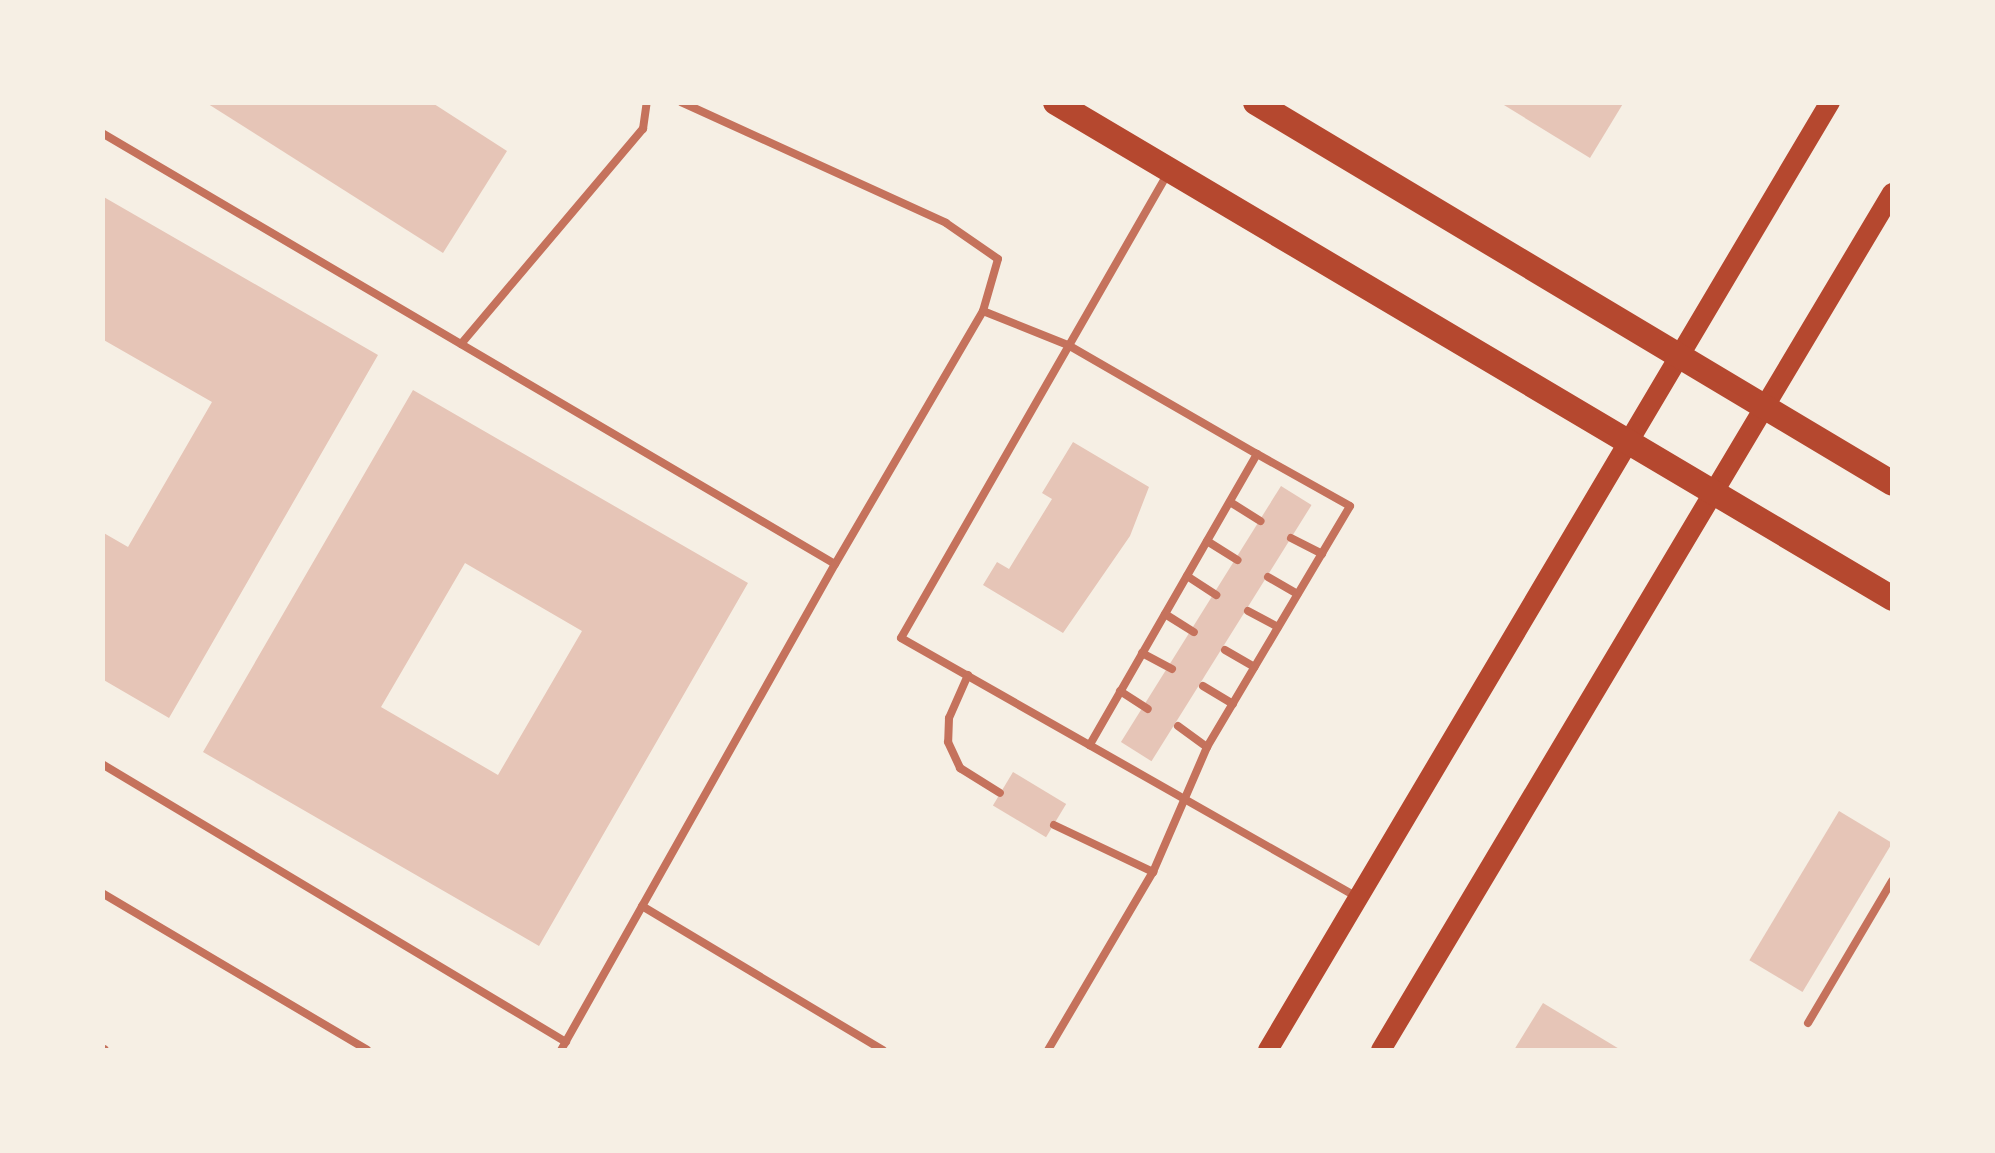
<!DOCTYPE html>
<html>
<head>
<meta charset="utf-8">
<style>
  body { margin:0 }
  #map { position:relative; width:1995px; height:1153px; overflow:hidden; background:#f6efe4; font-family:"Zilla Slab",serif }
  div>[style] { position:absolute }
  [style*='--x'] { left:calc(var(--x)*1px); top:calc(var(--y)*1px); width:calc(var(--w)*1px); rotate:calc(var(--a)*1deg) }
  .building>* { inset:0; background:#e6c5b7; transform-origin:0 0 }
  .service>* { height:8px; margin:-4px; padding:0 4px; transform-origin:4px; border-radius:4px; background:#c5725c }
  .minor>* { height:10px; margin:-5px; padding:0 5px; transform-origin:5px; border-radius:5px; background:#c5725c }
  .secondary>* { height:20px; margin:-10px; padding:0 10px; transform-origin:10px; border-radius:10px; background:#b5482f }
  .primary>* { height:25px; margin:-12.5px; padding:0 12.5px; transform-origin:12.5px; border-radius:12.5px; background:#b5482f }
  span { translate:-50% -50%; white-space:nowrap; text-align:center; line-height:1.15; -webkit-text-stroke:10px #f6efe4; paint-order:stroke }
  .frame { position:absolute; inset:0; border:105px solid #f6efe4; pointer-events:none }
</style>
</head>
<body>
<div id="map">
  <div class="building">
    <div style="clip-path:polygon(205px 102px,431px 102px,507px 151px,443px 253px)"></div>
    <div style="clip-path:polygon(1499px 102px,1624px 102px,1590px 158px)"></div>
    <div style="clip-path:polygon(102px 196px,378px 355px,169px 718px,102px 679px,102px 532px,128px 547px,212px 402px,102px 339px)"></div>
    <div style="clip-path:polygon(evenodd,413px 390px,748px 583px,539px 946px,203px 752px,413px 390px,465px 563px,582px 631px,498px 775px,381px 707px,465px 563px)"></div>
    <div style="clip-path:polygon(1073px 442px,1149px 487px,1130px 536px,1063px 633px,983px 585px,997px 562px,1009px 569px,1052px 499px,1042px 493px)"></div>
    <div style="left:1281px;top:486px;width:36px;height:302px;rotate:32deg"></div>
    <div style="left:1013px;top:772px;width:62px;height:39px;rotate:31deg"></div>
    <div style="left:1839px;top:811px;width:62px;height:174px;rotate:31deg"></div>
    <div style="clip-path:polygon(1543px 1003px,1621px 1050px,1514px 1050px)"></div>
  </div>
  <div class="service">
    <div style="--x:681;--y:102;--w:291;--a:24.5"></div>
    <div style="--x:946;--y:223;--w:63;--a:34.7"></div>
    <div style="--x:998;--y:259;--w:54;--a:106.1"></div>
    <div style="--x:983;--y:311;--w:293;--a:120.3"></div>
    <div style="--x:102;--y:133;--w:850;--a:30.46"></div>
    <div style="--x:835;--y:564;--w:558;--a:119.41"></div>
    <div style="--x:1168;--y:173;--w:536;--a:119.86"></div>
    <div style="--x:901;--y:638;--w:524;--a:29.6"></div>
    <div style="--x:983;--y:311;--w:92;--a:21.8"></div>
    <div style="--x:1068;--y:345;--w:218;--a:30"></div>
    <div style="--x:1257;--y:454;--w:336;--a:119.9"></div>
    <div style="--x:461;--y:344;--w:282;--a:-49.8"></div>
    <div style="--x:643;--y:129;--w:27;--a:-82"></div>
    <div style="--x:1230;--y:502;--w:36;--a:32"></div>
    <div style="--x:1291;--y:538;--w:35;--a:27"></div>
    <div style="--x:1207;--y:541;--w:36;--a:32"></div>
    <div style="--x:1187;--y:576;--w:35;--a:33"></div>
    <div style="--x:1268;--y:577;--w:34;--a:30"></div>
    <div style="--x:1248;--y:611;--w:34;--a:28"></div>
    <div style="--x:1165;--y:614;--w:34;--a:32"></div>
    <div style="--x:1225;--y:650;--w:34;--a:30"></div>
    <div style="--x:1142;--y:653;--w:34;--a:28"></div>
    <div style="--x:968;--y:675;--w:47;--a:113.8"></div>
    <div style="--x:949;--y:718;--w:24;--a:92"></div>
    <div style="--x:948;--y:742;--w:29;--a:65"></div>
    <div style="--x:960;--y:768;--w:47;--a:32"></div>
    <div style="--x:1203;--y:686;--w:35;--a:31"></div>
    <div style="--x:1120;--y:691;--w:33;--a:33"></div>
    <div style="--x:1178;--y:726;--w:36;--a:36"></div>
    <div style="--x:102;--y:764;--w:541;--a:30.93"></div>
    <div style="--x:1054;--y:825;--w:110;--a:25.4"></div>
    <div style="--x:102;--y:893;--w:308;--a:30.6"></div>
    <div style="--x:642;--y:906;--w:281;--a:30.9"></div>
    <div style="--x:1808;--y:1023;--w:165;--a:-59.4"></div>
    <div style="--x:1048;--y:1050;--w:207;--a:-59.5"></div>
    <div style="--x:1153;--y:872;--w:136;--a:-66.6"></div>
    <div style="--x:1207;--y:747;--w:280;--a:-59.3"></div>
    <div style="--x:1350;--y:506;--w:107;--a:-150.8"></div>
  </div>
  <div class="minor">
    <div style="--x:102;--y:1050;--w:2;--a:0"></div>
  </div>
  <div class="secondary">
    <div style="--x:1268;--y:1050;--w:1102;--a:-59.34"></div>
    <div style="--x:1381;--y:1050;--w:998;--a:-59.19"></div>
  </div>
  <div class="primary">
    <div style="--x:1055;--y:102;--w:973;--a:30.65"></div>
    <div style="--x:1255;--y:102;--w:742;--a:30.88"></div>
  </div>
  <div class="frame"></div>
</div>
</body>
</html>
